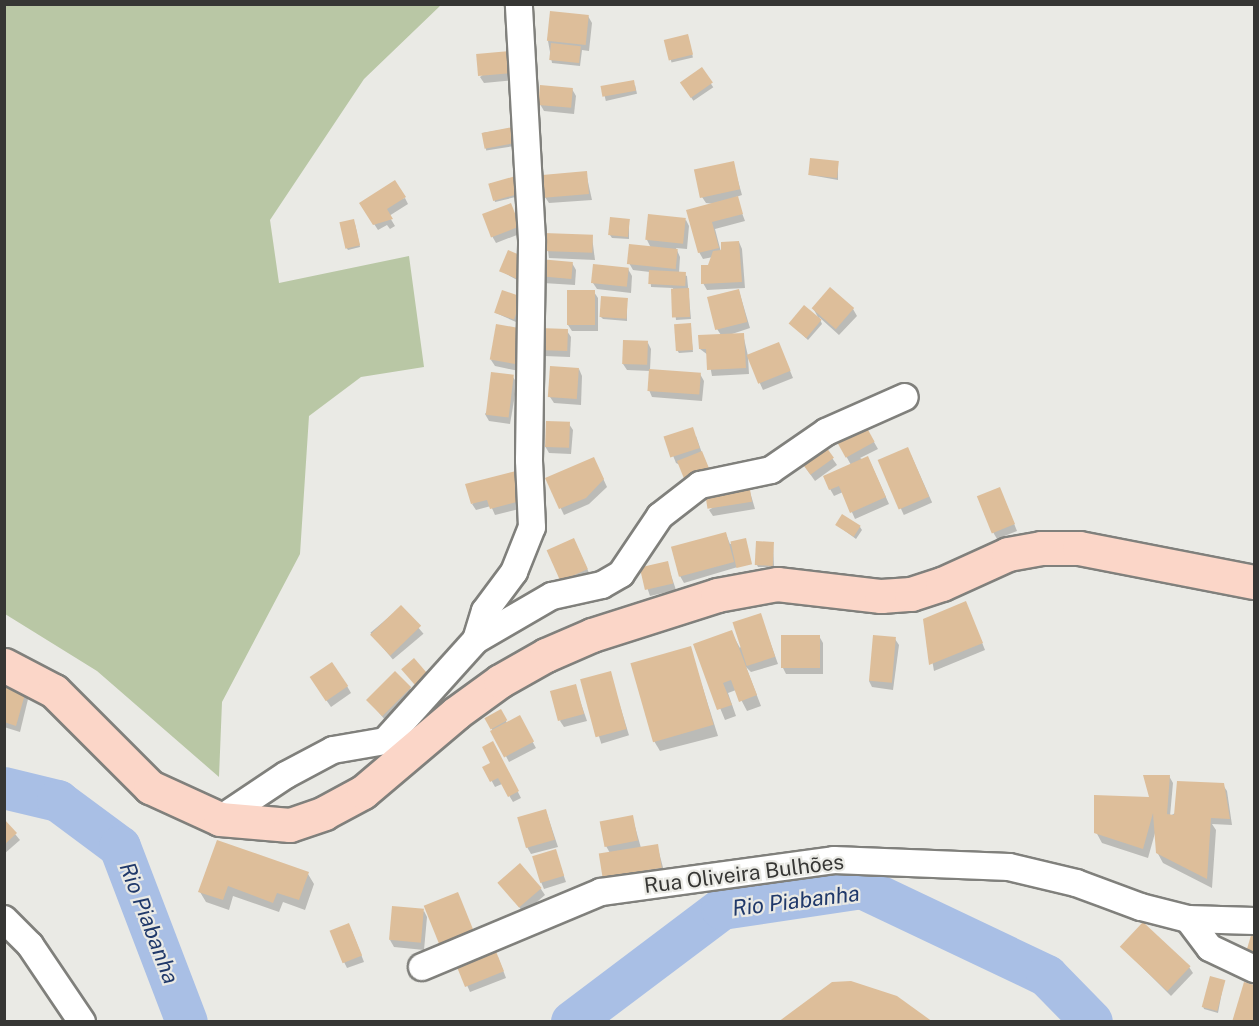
<!DOCTYPE html>
<html>
<head>
<meta charset="utf-8">
<style>
  body { margin:0 }
  #map { position:relative; width:1259px; height:1026px; overflow:hidden; background:#eaeae5; font-family:"Public Sans",sans-serif }
  div>[style] { position:absolute }
  [style*='--x'] { left:calc(var(--x)*1px); top:calc(var(--y)*1px); width:calc(var(--w)*1px); rotate:calc(var(--a)*1deg) }
  .green>* { inset:0; background:#b9c7a5 }
  .shadow>* { inset:0; background:#0003; transform-origin:0 0 }
  .river>* { height:42px; margin:-21px; padding:0 21px; transform-origin:21px; border-radius:21px; background:#a9bfe5 }
  .building>* { inset:0; background:#ddbe9a; transform-origin:0 0 }
  .roads { filter:drop-shadow(2px 0 #80807c) drop-shadow(-2px 0 #80807c) drop-shadow(0 2px #80807c) drop-shadow(0 -2px #80807c) }
  .minor>* { height:26px; margin:-13px; padding:0 13px; transform-origin:13px; border-radius:13px; background:#fff }
  .major>* { height:33px; margin:-16.5px; padding:0 16.5px; transform-origin:16.5px; border-radius:16.5px; background:#fbd6c8 }
  span { translate:-50% -50%; white-space:nowrap; text-align:center; line-height:1.15; -webkit-text-stroke:4.5px #eaeae5; paint-order:stroke }
  .street-label { font-size:21px; color:#363634 }
  .water-label { font-size:22px; color:#20396a; font-style:italic }
  .frame { position:absolute; inset:0; border:6px solid #363634; pointer-events:none }
</style>
</head>
<body>
<div id="map">
  <div class="green">
    <div style="clip-path:polygon(4px 5px,441px 5px,364px 79px,270px 220px,279px 283px,409px 256px,424px 367px,361px 377px,309px 416px,300px 554px,222px 702px,219px 777px,97px 671px,5px 614px)"></div>
  </div>
  <div class="shadow">
    <div style="clip-path:polygon(588px 16px,592px 23px,589px 51px,582px 50px,580px 66px,552px 63px,548px 41px)"></div>
    <div style="left:688px;top:36px;width:22px;height:22px;rotate:77deg"></div>
    <div style="clip-path:polygon(510px 53px,516px 80px,484px 83px,480px 77px)"></div>
    <div style="left:701px;top:69px;width:22px;height:24px;rotate:56deg"></div>
    <div style="left:635px;top:85px;width:9px;height:32px;rotate:77deg"></div>
    <div style="clip-path:polygon(572px 89px,576px 96px,574px 114px,544px 111px,540px 104px)"></div>
    <div style="left:513px;top:128px;width:18px;height:30px;rotate:81deg"></div>
    <div style="clip-path:polygon(733px 163px,742px 195px,736px 197px,745px 221px,715px 229px,721px 252px,739px 242px,742px 249px,745px 288px,707px 290px,703px 283px,713px 257px,703px 259px,699px 252px,715px 204px,706px 203px,702px 197px)"></div>
    <div style="clip-path:polygon(838px 163px,838px 180px,810px 175px)"></div>
    <div style="clip-path:polygon(586px 173px,592px 200px,549px 203px,545px 197px)"></div>
    <div style="clip-path:polygon(490px 183px,524px 195px,495px 202px)"></div>
    <div style="clip-path:polygon(405px 198px,408px 204px,389px 216px,395px 226px,390px 229px,387px 225px,378px 230px,365px 210px)"></div>
    <div style="clip-path:polygon(511px 205px,522px 233px,496px 243px,492px 236px)"></div>
    <div style="clip-path:polygon(629px 220px,629px 239px,612px 238px,610px 235px)"></div>
    <div style="clip-path:polygon(686px 220px,689px 226px,687px 249px,676px 248px,680px 257px,679px 273px,687px 276px,691px 319px,676px 320px,673px 288px,651px 287px,650px 272px,633px 270px,629px 263px,651px 248px,647px 240px)"></div>
    <div style="clip-path:polygon(355px 224px,360px 247px,348px 250px,346px 247px)"></div>
    <div style="clip-path:polygon(546px 234px,592px 237px,595px 260px,549px 258px)"></div>
    <div style="clip-path:polygon(526px 259px,519px 281px,501px 271px)"></div>
    <div style="clip-path:polygon(572px 263px,576px 270px,575px 285px,543px 283px,539px 276px)"></div>
    <div style="clip-path:polygon(628px 269px,632px 276px,631px 293px,597px 289px,593px 283px)"></div>
    <div style="clip-path:polygon(739px 291px,750px 328px,729px 335px,743px 334px,748px 356px,779px 344px,793px 378px,763px 390px,748px 357px,749px 374px,712px 376px,708px 355px,700px 349px,721px 335px,717px 329px)"></div>
    <div style="clip-path:polygon(594px 292px,598px 298px,598px 331px,572px 331px,568px 325px)"></div>
    <div style="clip-path:polygon(627px 300px,627px 321px,603px 319px,601px 317px)"></div>
    <div style="clip-path:polygon(523px 301px,516px 322px,496px 313px)"></div>
    <div style="clip-path:polygon(813px 308px,853px 309px,857px 316px,839px 335px,819px 317px,822px 324px,808px 340px,790px 323px,819px 319px)"></div>
    <div style="clip-path:polygon(690px 325px,693px 352px,679px 353px,677px 350px)"></div>
    <div style="clip-path:polygon(567px 331px,571px 337px,570px 357px,544px 356px,540px 349px)"></div>
    <div style="clip-path:polygon(525px 337px,519px 371px,495px 366px,491px 360px)"></div>
    <div style="clip-path:polygon(648px 343px,651px 349px,650px 370px,700px 374px,704px 381px,702px 401px,652px 397px,649px 390px,650px 371px,627px 370px,623px 364px)"></div>
    <div style="clip-path:polygon(579px 369px,582px 376px,581px 405px,554px 403px,550px 397px)"></div>
    <div style="clip-path:polygon(513px 377px,517px 383px,510px 424px,489px 421px,485px 414px)"></div>
    <div style="clip-path:polygon(862px 421px,878px 449px,860px 458px,871px 464px,889px 504px,855px 519px,843px 492px,834px 496px,830px 489px,851px 465px,835px 436px)"></div>
    <div style="clip-path:polygon(569px 424px,573px 430px,571px 454px,549px 453px,545px 446px)"></div>
    <div style="clip-path:polygon(696px 436px,702px 453px,715px 483px,676px 463px,666px 438px)"></div>
    <div style="clip-path:polygon(821px 442px,837px 465px,815px 481px,803px 464px)"></div>
    <div style="left:911px;top:455px;width:52px;height:31px;rotate:66deg"></div>
    <div style="clip-path:polygon(597px 465px,607px 487px,589px 504px,564px 515px,547px 479px)"></div>
    <div style="clip-path:polygon(519px 472px,531px 506px,495px 515px,491px 506px,476px 510px,472px 504px)"></div>
    <div style="clip-path:polygon(748px 485px,755px 509px,713px 516px,709px 510px)"></div>
    <div style="clip-path:polygon(1003px 496px,1017px 531px,997px 539px,993px 532px)"></div>
    <div style="clip-path:polygon(837px 525px,860px 527px,862px 530px,856px 539px)"></div>
    <div style="clip-path:polygon(726px 534px,730px 544px,745px 540px,751px 563px,684px 583px,680px 576px)"></div>
    <div style="clip-path:polygon(773px 544px,774px 567px,758px 567px,757px 565px)"></div>
    <div style="clip-path:polygon(577px 546px,590px 575px,566px 586px,549px 551px)"></div>
    <div style="clip-path:polygon(667px 563px,676px 590px,650px 596px,641px 569px)"></div>
    <div style="left:401px;top:607px;width:35px;height:40px;rotate:50deg"></div>
    <div style="clip-path:polygon(969px 610px,985px 650px,934px 671px,925px 620px)"></div>
    <div style="clip-path:polygon(760px 614px,778px 664px,751px 672px,746px 667px,761px 706px,747px 711px,736px 690px,728px 693px,736px 716px,725px 720px,694px 645px,731px 632px,740px 648px)"></div>
    <div style="clip-path:polygon(819px 636px,823px 643px,823px 674px,786px 674px,783px 668px)"></div>
    <div style="clip-path:polygon(895px 639px,899px 645px,893px 690px,872px 687px,869px 681px)"></div>
    <div style="clip-path:polygon(690px 648px,718px 736px,660px 751px,654px 741px)"></div>
    <div style="left:610px;top:673px;width:65px;height:29px;rotate:73deg"></div>
    <div style="clip-path:polygon(4px 683px,29px 695px,20px 732px,4px 727px)"></div>
    <div style="clip-path:polygon(316px 685px,347px 686px,351px 693px,331px 707px)"></div>
    <div style="clip-path:polygon(575px 686px,587px 721px,564px 727px,560px 721px)"></div>
    <div style="clip-path:polygon(410px 688px,414px 695px,386px 721px,368px 700px)"></div>
    <div style="clip-path:polygon(500px 711px,507px 723px,519px 717px,536px 748px,509px 762px,486px 718px)"></div>
    <div style="clip-path:polygon(493px 743px,521px 798px,513px 802px,502px 784px,495px 787px,484px 767px,492px 764px)"></div>
    <div style="clip-path:polygon(1169px 776px,1173px 783px,1170px 816px,1223px 785px,1227px 791px,1232px 825px,1212px 824px,1216px 830px,1212px 888px,1163px 863px,1157px 852px,1155px 833px,1148px 858px,1102px 843px,1096px 832px,1151px 799px)"></div>
    <div style="clip-path:polygon(546px 811px,558px 847px,531px 854px,527px 847px)"></div>
    <div style="clip-path:polygon(632px 816px,641px 848px,657px 845px,665px 875px,609px 885px,610px 853px,606px 846px)"></div>
    <div style="clip-path:polygon(5px 822px,20px 840px,4px 854px,4px 822px)"></div>
    <div style="clip-path:polygon(218px 842px,308px 874px,314px 884px,305px 910px,283px 902px,279px 912px,233px 896px,229px 910px,206px 902px,200px 892px)"></div>
    <div style="clip-path:polygon(555px 851px,566px 882px,544px 889px,541px 882px)"></div>
    <div style="clip-path:polygon(500px 884px,541px 889px,545px 895px,524px 913px)"></div>
    <div style="clip-path:polygon(424px 911px,427px 917px,424px 950px,394px 947px,390px 940px)"></div>
    <div style="clip-path:polygon(352px 931px,364px 962px,347px 968px,344px 962px)"></div>
    <div style="clip-path:polygon(1121px 946px,1189px 967px,1193px 973px,1171px 996px)"></div>
    <div style="clip-path:polygon(498px 957px,506px 978px,470px 992px,458px 965px)"></div>
    <div style="clip-path:polygon(1224px 981px,1218px 1013px,1204px 1009px,1203px 1006px)"></div>
  </div>
  <div class="river">
    <div style="--x:4;--y:788;--w:56;--a:13.5"></div>
    <div style="--x:58;--y:801;--w:77;--a:36.6"></div>
    <div style="--x:120;--y:847;--w:187;--a:69.1"></div>
    <div style="--x:572;--y:1022;--w:188;--a:-37"></div>
    <div style="--x:722;--y:909;--w:142;--a:-8.5"></div>
    <div style="--x:862;--y:888;--w:205;--a:25.4"></div>
    <div style="--x:1047;--y:976;--w:64;--a:45.6"></div>
  </div>
  <div class="building">
    <div style="left:550px;top:11px;width:39px;height:30px;rotate:6deg"></div>
    <div style="left:688px;top:34px;width:21px;height:25px;rotate:76deg"></div>
    <div style="left:551px;top:43px;width:30px;height:17px;rotate:6deg"></div>
    <div style="left:511px;top:51px;width:22px;height:35px;rotate:85deg"></div>
    <div style="left:702px;top:67px;width:19px;height:27px;rotate:55deg"></div>
    <div style="left:634px;top:80px;width:11px;height:34px;rotate:80deg"></div>
    <div style="left:540px;top:85px;width:33px;height:20px;rotate:5deg"></div>
    <div style="left:513px;top:127px;width:16px;height:32px;rotate:79deg"></div>
    <div style="left:810px;top:158px;width:29px;height:17px;rotate:6deg"></div>
    <div style="left:734px;top:161px;width:29px;height:41px;rotate:78deg"></div>
    <div style="left:587px;top:171px;width:23px;height:45px;rotate:85deg"></div>
    <div style="left:519px;top:175px;width:18px;height:32px;rotate:74deg"></div>
    <div style="clip-path:polygon(395px 180px,406px 197px,387px 209px,393px 219px,373px 225px,359px 203px)"></div>
    <div style="clip-path:polygon(738px 196px,743px 214px,712px 222px,719px 248px,698px 253px,686px 210px)"></div>
    <div style="left:511px;top:203px;width:25px;height:31px;rotate:69deg"></div>
    <div style="left:648px;top:214px;width:38px;height:26px;rotate:6deg"></div>
    <div style="left:610px;top:217px;width:20px;height:18px;rotate:6deg"></div>
    <div style="left:354px;top:219px;width:27px;height:15px;rotate:77deg"></div>
    <div style="left:544px;top:233px;width:49px;height:18px;rotate:2deg"></div>
    <div style="clip-path:polygon(739px 241px,742px 282px,701px 284px,701px 265px,708px 265px,713px 251px,721px 250px,721px 242px)"></div>
    <div style="left:629px;top:244px;width:49px;height:20px;rotate:6deg"></div>
    <div style="left:508px;top:250px;width:21px;height:23px;rotate:23deg"></div>
    <div style="left:539px;top:259px;width:34px;height:17px;rotate:5deg"></div>
    <div style="left:593px;top:264px;width:36px;height:19px;rotate:6deg"></div>
    <div style="left:649px;top:270px;width:37px;height:14px;rotate:3deg"></div>
    <div style="left:830px;top:287px;width:32px;height:28px;rotate:41deg"></div>
    <div style="left:689px;top:288px;width:29px;height:18px;rotate:88deg"></div>
    <div style="left:739px;top:289px;width:34px;height:33px;rotate:76deg"></div>
    <div style="left:502px;top:290px;width:21px;height:24px;rotate:19deg"></div>
    <div style="left:567px;top:290px;width:28px;height:35px"></div>
    <div style="left:601px;top:296px;width:27px;height:21px;rotate:4deg"></div>
    <div style="left:804px;top:305px;width:23px;height:24px;rotate:40deg"></div>
    <div style="left:691px;top:323px;width:27px;height:17px;rotate:86deg"></div>
    <div style="left:496px;top:324px;width:27px;height:36px;rotate:10deg"></div>
    <div style="left:539px;top:328px;width:29px;height:22px;rotate:2deg"></div>
    <div style="clip-path:polygon(744px 333px,746px 368px,707px 370px,706px 349px,699px 349px,698px 335px)"></div>
    <div style="left:623px;top:340px;width:25px;height:24px;rotate:2deg"></div>
    <div style="left:779px;top:342px;width:31px;height:35px;rotate:68deg"></div>
    <div style="left:550px;top:366px;width:29px;height:31px;rotate:4deg"></div>
    <div style="left:649px;top:369px;width:52px;height:22px;rotate:4deg"></div>
    <div style="left:491px;top:372px;width:23px;height:43px;rotate:7deg"></div>
    <div style="left:862px;top:419px;width:26px;height:33px;rotate:61deg"></div>
    <div style="left:546px;top:421px;width:24px;height:26px;rotate:2deg"></div>
    <div style="left:693px;top:427px;width:22px;height:31px;rotate:72deg"></div>
    <div style="left:821px;top:440px;width:22px;height:29px;rotate:54deg"></div>
    <div style="left:908px;top:447px;width:54px;height:33px;rotate:67deg"></div>
    <div style="left:702px;top:451px;width:27px;height:27px;rotate:68deg"></div>
    <div style="clip-path:polygon(868px 456px,886px 497px,850px 513px,839px 486px,829px 490px,823px 476px)"></div>
    <div style="clip-path:polygon(594px 457px,604px 479px,586px 498px,559px 509px,545px 478px)"></div>
    <div style="clip-path:polygon(520px 470px,528px 499px,490px 509px,487px 500px,471px 504px,465px 484px)"></div>
    <div style="left:749px;top:483px;width:19px;height:45px;rotate:81deg"></div>
    <div style="left:1000px;top:487px;width:40px;height:25px;rotate:68deg"></div>
    <div style="left:842px;top:514px;width:22px;height:13px;rotate:32deg"></div>
    <div style="left:726px;top:532px;width:31px;height:57px;rotate:75deg"></div>
    <div style="left:574px;top:538px;width:34px;height:30px;rotate:66deg"></div>
    <div style="left:746px;top:538px;width:27px;height:16px;rotate:77deg"></div>
    <div style="left:756px;top:541px;width:18px;height:24px;rotate:3deg"></div>
    <div style="left:668px;top:561px;width:23px;height:29px;rotate:77deg"></div>
    <div style="clip-path:polygon(966px 601px,983px 643px,929px 665px,923px 619px)"></div>
    <div style="left:401px;top:605px;width:29px;height:43px;rotate:46deg"></div>
    <div style="left:761px;top:613px;width:46px;height:30px;rotate:72deg"></div>
    <div style="clip-path:polygon(732px 630px,757px 695px,739px 702px,731px 680px,723px 683px,732px 705px,717px 710px,693px 644px)"></div>
    <div style="left:781px;top:635px;width:39px;height:33px"></div>
    <div style="left:873px;top:635px;width:23px;height:46px;rotate:5deg"></div>
    <div style="left:691px;top:646px;width:82px;height:63px;rotate:74deg"></div>
    <div style="left:414px;top:658px;width:33px;height:17px;rotate:49deg"></div>
    <div style="left:332px;top:662px;width:29px;height:27px;rotate:56deg"></div>
    <div style="left:395px;top:671px;width:23px;height:41px;rotate:45deg"></div>
    <div style="left:611px;top:671px;width:60px;height:32px;rotate:75deg"></div>
    <div style="clip-path:polygon(4px 681px,27px 687px,16px 726px,4px 722px)"></div>
    <div style="left:576px;top:684px;width:31px;height:27px;rotate:75deg"></div>
    <div style="left:501px;top:709px;width:13px;height:19px;rotate:61deg"></div>
    <div style="left:520px;top:715px;width:30px;height:34px;rotate:62deg"></div>
    <div style="clip-path:polygon(493px 741px,519px 791px,508px 797px,498px 778px,490px 782px,482px 767px,490px 763px,482px 747px)"></div>
    <div style="clip-path:polygon(1143px 775px,1170px 775px,1167px 814px,1174px 815px,1177px 781px,1224px 783px,1230px 819px,1211px 818px,1207px 879px,1156px 853px,1153px 813px,1143px 849px,1094px 833px,1094px 795px,1149px 797px)"></div>
    <div style="left:546px;top:809px;width:32px;height:30px;rotate:74deg"></div>
    <div style="left:633px;top:815px;width:26px;height:34px;rotate:79deg"></div>
    <div style="clip-path:polygon(4px 819px,17px 833px,4px 845px)"></div>
    <div style="clip-path:polygon(217px 840px,309px 872px,299px 900px,277px 893px,273px 903px,228px 886px,223px 900px,198px 892px)"></div>
    <div style="left:658px;top:844px;width:24px;height:60px;rotate:81deg"></div>
    <div style="left:556px;top:849px;width:28px;height:25px;rotate:73deg"></div>
    <div style="left:520px;top:863px;width:33px;height:30px;rotate:49deg"></div>
    <div style="left:458px;top:892px;width:45px;height:37px;rotate:68deg"></div>
    <div style="left:392px;top:906px;width:32px;height:34px;rotate:5deg"></div>
    <div style="left:1143px;top:922px;width:65px;height:34px;rotate:43deg"></div>
    <div style="left:349px;top:923px;width:35px;height:21px;rotate:68deg"></div>
    <div style="clip-path:polygon(1252px 932px,1254px 933px,1254px 962px,1244px 959px)"></div>
    <div style="left:495px;top:949px;width:24px;height:42px;rotate:68deg"></div>
    <div style="left:1210px;top:976px;width:16px;height:32px;rotate:15deg"></div>
    <div style="clip-path:polygon(851px 981px,897px 996px,933px 1022px,778px 1022px,832px 982px)"></div>
    <div style="clip-path:polygon(1244px 982px,1254px 985px,1254px 1022px,1232px 1022px)"></div>
  </div>
  <div class="roads">
    <div class="minor">
      <div style="--x:476;--y:640;--w:30;--a:-73"></div>
      <div style="--x:485;--y:611;--w:49;--a:-53.4"></div>
      <div style="--x:514;--y:572;--w:48;--a:-68.2"></div>
      <div style="--x:532;--y:527;--w:67;--a:-92.6"></div>
      <div style="--x:529;--y:460;--w:220;--a:-89.2"></div>
      <div style="--x:532;--y:240;--w:236;--a:-93.2"></div>
      <div style="--x:220;--y:819;--w:79;--a:-33.7"></div>
      <div style="--x:286;--y:775;--w:53;--a:-28"></div>
      <div style="--x:333;--y:750;--w:53;--a:-9.8"></div>
      <div style="--x:385;--y:741;--w:136;--a:-48"></div>
      <div style="--x:476;--y:640;--w:88;--a:-30.1"></div>
      <div style="--x:552;--y:596;--w:51;--a:-12.4"></div>
      <div style="--x:602;--y:585;--w:22;--a:-30"></div>
      <div style="--x:621;--y:574;--w:70;--a:-56.1"></div>
      <div style="--x:660;--y:516;--w:51;--a:-37.8"></div>
      <div style="--x:700;--y:485;--w:73;--a:-11.9"></div>
      <div style="--x:771;--y:470;--w:67;--a:-34.6"></div>
      <div style="--x:826;--y:432;--w:86;--a:-23.9"></div>
      <div style="--x:4;--y:919;--w:37;--a:45"></div>
      <div style="--x:30;--y:945;--w:93;--a:56"></div>
      <div style="--x:1188;--y:919;--w:36;--a:53"></div>
      <div style="--x:1210;--y:948;--w:49;--a:25.5"></div>
      <div style="--x:422;--y:967;--w:194;--a:-22.7"></div>
      <div style="--x:601;--y:892;--w:235;--a:-7.8"></div>
      <div style="--x:834;--y:860;--w:175;--a:2.3"></div>
      <div style="--x:1009;--y:867;--w:69;--a:13.4"></div>
      <div style="--x:1076;--y:883;--w:69;--a:20.3"></div>
      <div style="--x:1141;--y:907;--w:49;--a:14.3"></div>
      <div style="--x:1188;--y:919;--w:66;--a:1.7"></div>
    </div>
    <div class="major">
      <div style="--x:4;--y:665;--w:56;--a:27.5"></div>
      <div style="--x:54;--y:691;--w:136;--a:45"></div>
      <div style="--x:150;--y:787;--w:77;--a:24.6"></div>
      <div style="--x:220;--y:819;--w:70;--a:4.9"></div>
      <div style="--x:290;--y:825;--w:36;--a:-19"></div>
      <div style="--x:324;--y:813;--w:44;--a:-28.3"></div>
      <div style="--x:363;--y:792;--w:122;--a:-40.3"></div>
      <div style="--x:456;--y:713;--w:54;--a:-36"></div>
      <div style="--x:500;--y:681;--w:53;--a:-29.5"></div>
      <div style="--x:546;--y:655;--w:50;--a:-23.5"></div>
      <div style="--x:592;--y:635;--w:131;--a:-17.7"></div>
      <div style="--x:717;--y:595;--w:61;--a:-10.4"></div>
      <div style="--x:777;--y:584;--w:105;--a:6.6"></div>
      <div style="--x:881;--y:596;--w:30;--a:-4"></div>
      <div style="--x:911;--y:594;--w:33;--a:-18"></div>
      <div style="--x:942;--y:584;--w:72;--a:-24.4"></div>
      <div style="--x:1008;--y:554;--w:34;--a:-10"></div>
      <div style="--x:1041;--y:548;--w:38;--a:0"></div>
      <div style="--x:1079;--y:548;--w:178;--a:11"></div>
    </div>
  </div>
  <div class="street-label">
    <span style="left:744px;top:874px;rotate:-7deg">Rua Oliveira Bulhões</span>
  </div>
  <div class="water-label">
    <span style="left:796px;top:901px;rotate:-7deg">Rio Piabanha</span>
    <span style="left:149px;top:923px;rotate:69deg">Rio Piabanha</span>
  </div>
  <div class="frame"></div>
</div>
</body>
</html>
